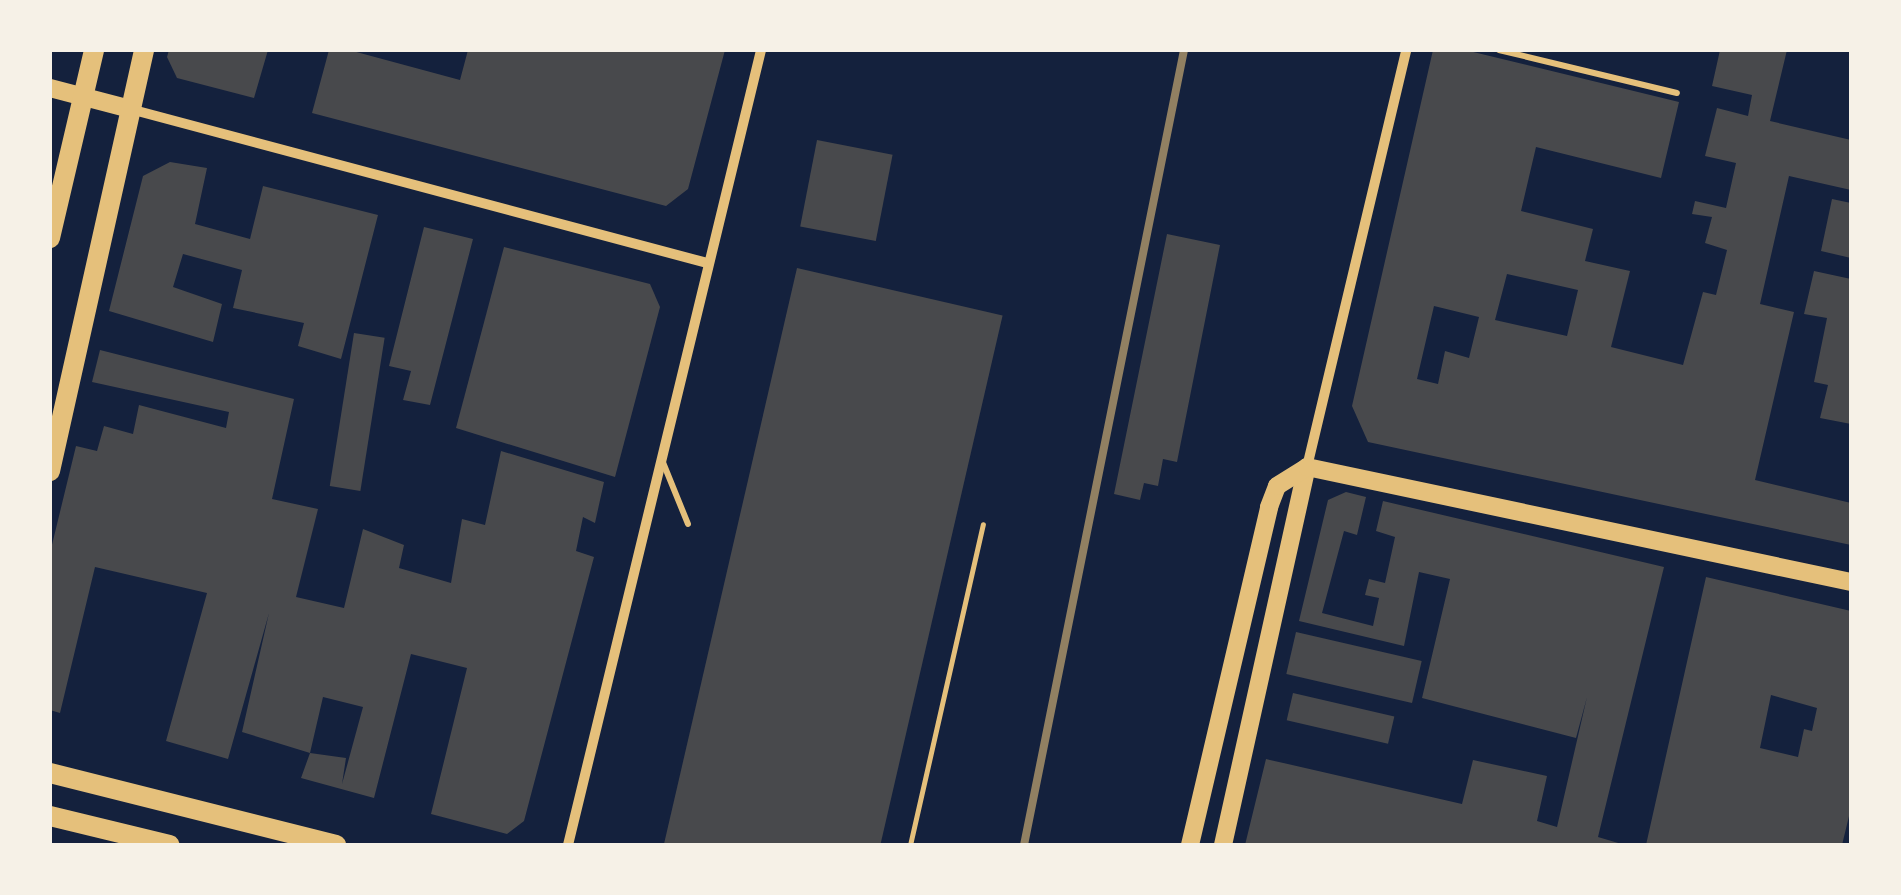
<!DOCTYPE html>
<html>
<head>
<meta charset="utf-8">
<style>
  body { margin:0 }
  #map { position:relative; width:1901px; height:895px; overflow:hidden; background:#14213d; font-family:Manrope,sans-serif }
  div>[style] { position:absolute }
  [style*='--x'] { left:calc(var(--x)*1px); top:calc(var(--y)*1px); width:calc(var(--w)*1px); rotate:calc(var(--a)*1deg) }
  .building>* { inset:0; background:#48494c; transform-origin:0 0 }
  .path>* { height:5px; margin:-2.5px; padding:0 2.5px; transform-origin:2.5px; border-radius:2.5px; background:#e5c07b }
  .service>* { height:6px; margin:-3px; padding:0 3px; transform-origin:3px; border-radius:3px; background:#e5c07b }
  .minor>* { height:10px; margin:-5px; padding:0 5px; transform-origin:5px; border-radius:5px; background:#e5c07b }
  .tertiary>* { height:18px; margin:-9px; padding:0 9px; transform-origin:9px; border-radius:9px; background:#e5c07b }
  .secondary>* { height:18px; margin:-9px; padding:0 9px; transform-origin:9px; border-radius:9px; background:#e5c07b }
  .primary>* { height:20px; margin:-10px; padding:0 10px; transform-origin:10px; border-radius:10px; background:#e5c07b }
  .rail>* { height:8px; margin:-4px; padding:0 4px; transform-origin:4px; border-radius:4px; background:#918062 }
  span { translate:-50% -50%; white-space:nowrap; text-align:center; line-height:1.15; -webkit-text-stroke:10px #f6f1e7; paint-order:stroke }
  .frame { position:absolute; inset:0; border:52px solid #f6f1e7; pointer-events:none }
</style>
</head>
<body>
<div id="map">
  <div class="building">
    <div style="clip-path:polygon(169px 50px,268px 50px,254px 98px,177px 78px,167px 57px)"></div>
    <div style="clip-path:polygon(329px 50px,349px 50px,460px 80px,468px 50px,725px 50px,688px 189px,666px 206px,312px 113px)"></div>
    <div style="clip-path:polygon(evenodd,1433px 50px,1465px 50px,1679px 102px,1661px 178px,1536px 147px,1521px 211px,1593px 229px,1585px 261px,1630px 271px,1611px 347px,1683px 365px,1703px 292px,1716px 295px,1727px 250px,1705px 243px,1712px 217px,1692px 214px,1695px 201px,1726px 208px,1736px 163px,1705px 156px,1717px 108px,1748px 116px,1752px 95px,1712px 86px,1720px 50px,1787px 50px,1770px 121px,1851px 140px,1851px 190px,1789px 176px,1760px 304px,1794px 312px,1755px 480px,1851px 503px,1851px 545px,1368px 442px,1352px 406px,1433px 50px,1507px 274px,1578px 290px,1567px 336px,1495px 320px,1507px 274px,1433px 50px,1434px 306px,1479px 317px,1469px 358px,1445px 351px,1438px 384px,1417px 379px,1434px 306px)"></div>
    <div style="left:817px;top:140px;width:77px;height:88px;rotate:11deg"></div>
    <div style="clip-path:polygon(170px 162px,207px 168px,195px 224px,250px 239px,263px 186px,378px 215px,341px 359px,298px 346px,304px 323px,233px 308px,242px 270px,183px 254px,173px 287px,222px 304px,213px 342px,109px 311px,143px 176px)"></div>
    <div style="clip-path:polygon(1832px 199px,1851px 203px,1851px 258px,1821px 251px)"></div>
    <div style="clip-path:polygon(424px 227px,473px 239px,430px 405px,403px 400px,411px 371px,389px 366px)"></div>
    <div style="clip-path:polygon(1167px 234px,1220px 245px,1177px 462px,1163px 459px,1158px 486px,1144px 483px,1140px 500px,1114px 494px)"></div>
    <div style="clip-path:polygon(504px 247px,650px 284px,660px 307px,615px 477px,456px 428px)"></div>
    <div style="left:797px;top:268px;width:211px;height:593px;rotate:13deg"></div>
    <div style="clip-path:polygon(1814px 271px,1851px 279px,1851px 424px,1820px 418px,1828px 385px,1814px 382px,1827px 318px,1804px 314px)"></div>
    <div style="left:354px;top:333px;width:31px;height:155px;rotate:9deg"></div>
    <div style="clip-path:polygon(evenodd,100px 350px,294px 399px,272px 499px,318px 509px,296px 597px,344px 608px,363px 529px,404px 545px,399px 568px,451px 583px,462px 519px,485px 525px,501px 451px,604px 482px,595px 523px,583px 517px,576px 551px,594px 557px,524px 821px,507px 834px,431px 814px,467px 668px,411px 654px,374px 798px,301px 778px,310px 753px,242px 732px,269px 613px,228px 759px,166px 741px,207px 593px,95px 567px,60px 713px,50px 710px,50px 553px,76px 446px,97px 451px,104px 426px,133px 434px,139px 405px,226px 428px,229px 412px,92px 382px,100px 350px,323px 697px,363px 707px,342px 784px,346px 758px,310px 753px,323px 697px)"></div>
    <div style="clip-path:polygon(1346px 492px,1366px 497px,1357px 535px,1344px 531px,1322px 613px,1373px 626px,1379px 598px,1365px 595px,1369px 579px,1385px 583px,1395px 537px,1376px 531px,1383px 501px,1664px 567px,1598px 837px,1625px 845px,1245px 845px,1266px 759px,1462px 804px,1473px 760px,1547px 776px,1537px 821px,1557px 827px,1587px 697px,1576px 738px,1422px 698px,1450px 579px,1419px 572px,1404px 646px,1299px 621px,1328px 500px)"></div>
    <div style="clip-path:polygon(evenodd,1706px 577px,1851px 611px,1851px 808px,1842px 845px,1646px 845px,1706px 577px,1771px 695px,1817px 708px,1812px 731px,1804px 729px,1798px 757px,1760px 748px,1771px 695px)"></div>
    <div style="left:1296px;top:632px;width:129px;height:43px;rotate:13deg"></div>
    <div style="left:1293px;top:693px;width:104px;height:28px;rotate:13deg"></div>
  </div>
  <div class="path">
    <div style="--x:910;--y:845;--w:329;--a:-77.2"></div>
  </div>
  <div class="service">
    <div style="--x:1499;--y:50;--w:183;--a:13.6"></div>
    <div style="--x:662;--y:460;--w:69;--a:67.9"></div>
  </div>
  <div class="minor">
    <div style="--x:130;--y:109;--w:597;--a:14.94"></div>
    <div style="--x:1307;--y:467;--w:429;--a:-76.6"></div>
    <div style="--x:568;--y:845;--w:818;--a:-76.35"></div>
  </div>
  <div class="tertiary">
    <div style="--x:50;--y:88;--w:83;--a:14.7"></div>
    <div style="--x:1223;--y:845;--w:387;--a:-77.5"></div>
  </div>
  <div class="secondary">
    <div style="--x:1190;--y:845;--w:347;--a:-76.8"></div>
    <div style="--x:1269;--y:507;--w:22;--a:-69"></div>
    <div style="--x:1277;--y:486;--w:36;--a:-32"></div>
    <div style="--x:1307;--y:467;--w:556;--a:11.94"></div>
  </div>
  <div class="primary">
    <div style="--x:50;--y:238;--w:193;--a:-76.8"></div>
    <div style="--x:50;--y:471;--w:431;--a:-77.4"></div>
    <div style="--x:50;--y:773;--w:295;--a:14.1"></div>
    <div style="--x:50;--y:816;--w:123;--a:13.6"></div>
  </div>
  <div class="rail">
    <div style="--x:1024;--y:845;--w:811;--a:-78.62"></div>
  </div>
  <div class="frame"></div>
</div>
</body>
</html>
